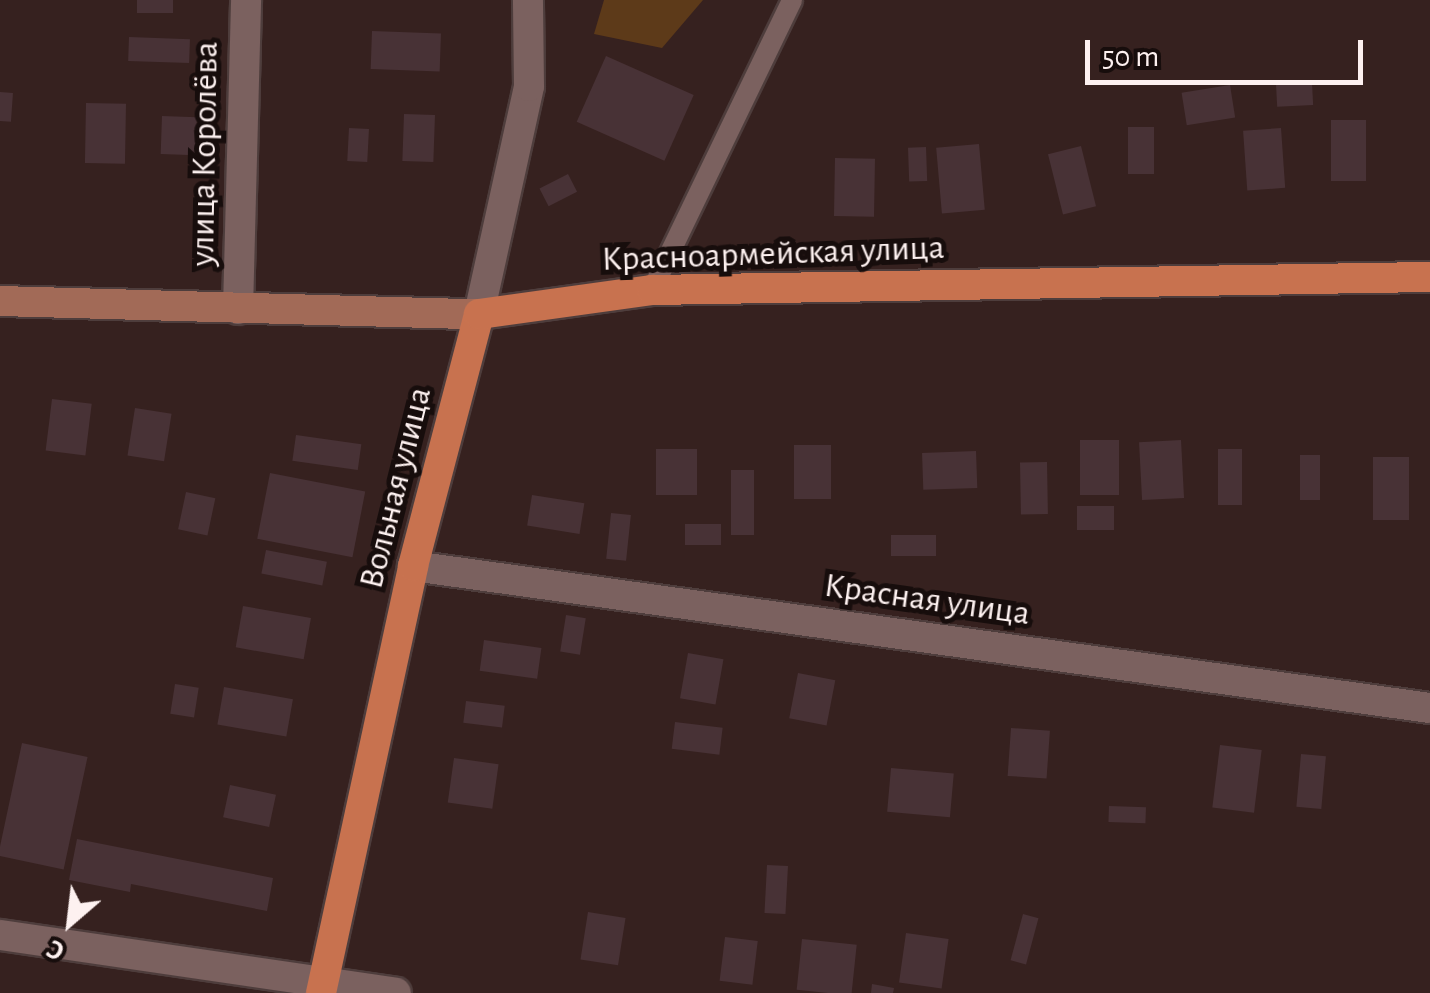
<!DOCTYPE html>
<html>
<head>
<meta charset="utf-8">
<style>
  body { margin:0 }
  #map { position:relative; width:1430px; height:993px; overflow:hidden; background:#36211f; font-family:"Alegreya Sans",sans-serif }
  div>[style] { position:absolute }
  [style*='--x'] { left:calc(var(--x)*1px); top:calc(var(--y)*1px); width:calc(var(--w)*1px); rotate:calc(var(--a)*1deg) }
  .green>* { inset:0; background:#5d3a19 }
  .building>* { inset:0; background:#483236; transform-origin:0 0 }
  .roads { filter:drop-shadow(2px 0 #4e3d3c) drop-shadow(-2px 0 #4e3d3c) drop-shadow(0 2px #4e3d3c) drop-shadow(0 -2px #4e3d3c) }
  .lane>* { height:20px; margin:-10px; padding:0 10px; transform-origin:10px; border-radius:10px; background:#7b615f }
  .street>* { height:30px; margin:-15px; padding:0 15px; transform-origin:15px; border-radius:15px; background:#7b615f }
  .secondary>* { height:30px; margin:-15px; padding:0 15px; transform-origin:15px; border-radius:15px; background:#a26a57 }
  .primary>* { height:30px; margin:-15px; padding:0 15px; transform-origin:15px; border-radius:15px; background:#c8724f }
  span { translate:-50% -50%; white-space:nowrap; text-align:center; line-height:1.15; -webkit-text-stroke:10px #170d0c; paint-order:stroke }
  .street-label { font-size:35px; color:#fdf1f0 }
  .north { position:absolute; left:20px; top:873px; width:100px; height:100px; -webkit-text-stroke:8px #170d0c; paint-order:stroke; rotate:208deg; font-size:28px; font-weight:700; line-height:40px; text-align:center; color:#fdf1f0 }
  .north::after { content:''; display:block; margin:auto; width:35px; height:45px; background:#fdf1f0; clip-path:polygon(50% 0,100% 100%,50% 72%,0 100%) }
  .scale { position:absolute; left:1085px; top:40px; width:278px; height:45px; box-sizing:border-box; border:5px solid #fdf1f0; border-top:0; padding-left:12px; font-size:30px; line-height:35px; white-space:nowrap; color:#fdf1f0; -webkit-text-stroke:8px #170d0c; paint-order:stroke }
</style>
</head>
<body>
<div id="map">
  <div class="green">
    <div style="clip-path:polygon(604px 0,703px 0,662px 48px,594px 34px)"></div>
  </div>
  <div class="building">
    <div style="left:137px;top:0;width:36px;height:13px"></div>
    <div style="left:372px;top:31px;width:69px;height:38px;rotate:2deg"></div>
    <div style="left:129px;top:37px;width:61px;height:24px;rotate:2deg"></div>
    <div style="left:606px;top:56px;width:96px;height:72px;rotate:24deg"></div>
    <div style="left:1312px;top:83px;width:22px;height:36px;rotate:87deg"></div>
    <div style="left:1230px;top:85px;width:33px;height:49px;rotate:81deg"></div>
    <div style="left:0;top:92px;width:13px;height:29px;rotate:4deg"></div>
    <div style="left:86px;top:103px;width:40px;height:60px;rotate:1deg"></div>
    <div style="left:404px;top:114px;width:31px;height:47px;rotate:2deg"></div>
    <div style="left:162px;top:116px;width:35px;height:38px;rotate:2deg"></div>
    <div style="left:1331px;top:120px;width:35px;height:61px"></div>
    <div style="left:1128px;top:127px;width:26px;height:47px"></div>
    <div style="left:349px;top:128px;width:20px;height:33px;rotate:3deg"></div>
    <div style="left:1281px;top:128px;width:60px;height:38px;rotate:86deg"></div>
    <div style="left:979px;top:144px;width:66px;height:43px;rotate:85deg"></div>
    <div style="left:1081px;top:146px;width:62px;height:34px;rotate:76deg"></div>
    <div style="left:926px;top:147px;width:34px;height:18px;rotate:88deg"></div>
    <div style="left:835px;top:158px;width:40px;height:58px;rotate:1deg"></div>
    <div style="left:568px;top:174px;width:20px;height:32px;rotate:63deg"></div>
    <div style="left:52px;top:399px;width:40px;height:52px;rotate:7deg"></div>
    <div style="left:135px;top:408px;width:37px;height:48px;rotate:9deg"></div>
    <div style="left:296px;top:435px;width:66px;height:26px;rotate:8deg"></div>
    <div style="left:1080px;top:440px;width:39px;height:55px"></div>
    <div style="left:1181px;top:440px;width:58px;height:42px;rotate:87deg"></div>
    <div style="left:794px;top:445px;width:37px;height:54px"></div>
    <div style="left:656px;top:449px;width:41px;height:46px"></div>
    <div style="left:1218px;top:449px;width:24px;height:56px"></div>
    <div style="left:976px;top:451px;width:37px;height:54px;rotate:88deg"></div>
    <div style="left:1300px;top:455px;width:20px;height:45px"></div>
    <div style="left:1373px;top:457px;width:36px;height:63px"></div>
    <div style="left:1047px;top:462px;width:52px;height:27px;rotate:89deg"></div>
    <div style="left:731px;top:470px;width:23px;height:65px"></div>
    <div style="left:270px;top:473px;width:97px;height:67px;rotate:11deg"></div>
    <div style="left:186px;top:492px;width:30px;height:38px;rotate:12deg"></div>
    <div style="left:532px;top:495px;width:53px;height:31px;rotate:9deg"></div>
    <div style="left:1114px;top:506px;width:24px;height:37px;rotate:90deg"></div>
    <div style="left:611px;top:513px;width:20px;height:46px;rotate:6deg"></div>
    <div style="left:721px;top:524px;width:21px;height:36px;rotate:90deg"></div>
    <div style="left:891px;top:535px;width:45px;height:21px"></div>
    <div style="left:266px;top:550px;width:62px;height:24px;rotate:11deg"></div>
    <div style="left:243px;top:606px;width:69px;height:42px;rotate:10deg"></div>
    <div style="left:566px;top:615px;width:20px;height:37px;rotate:9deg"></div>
    <div style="left:484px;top:640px;width:58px;height:31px;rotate:8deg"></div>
    <div style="left:688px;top:653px;width:36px;height:46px;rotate:10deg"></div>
    <div style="left:798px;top:673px;width:38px;height:46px;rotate:11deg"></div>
    <div style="left:175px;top:684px;width:24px;height:30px;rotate:9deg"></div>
    <div style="left:224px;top:687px;width:70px;height:38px;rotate:10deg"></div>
    <div style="left:466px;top:701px;width:39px;height:22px;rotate:7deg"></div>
    <div style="left:675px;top:722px;width:48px;height:27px;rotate:7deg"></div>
    <div style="left:1011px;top:728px;width:39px;height:48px;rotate:4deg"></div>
    <div style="left:22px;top:743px;width:67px;height:115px;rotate:12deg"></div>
    <div style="left:1220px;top:745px;width:42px;height:63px;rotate:7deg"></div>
    <div style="left:1301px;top:754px;width:25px;height:53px;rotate:5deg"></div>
    <div style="left:454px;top:758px;width:45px;height:45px;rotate:8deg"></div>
    <div style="left:891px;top:768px;width:63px;height:44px;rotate:5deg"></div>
    <div style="left:230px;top:785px;width:47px;height:33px;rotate:12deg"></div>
    <div style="left:1109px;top:806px;width:37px;height:16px;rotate:2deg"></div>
    <div style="clip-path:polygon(77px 839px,273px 878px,267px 911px,131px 884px,130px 892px,69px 880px)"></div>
    <div style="left:767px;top:865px;width:21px;height:48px;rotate:3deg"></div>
    <div style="left:588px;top:912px;width:38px;height:48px;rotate:9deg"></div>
    <div style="left:1023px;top:914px;width:16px;height:48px;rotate:15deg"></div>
    <div style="left:906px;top:933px;width:43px;height:50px;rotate:8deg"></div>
    <div style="left:725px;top:937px;width:33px;height:44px;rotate:7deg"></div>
    <div style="left:802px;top:939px;width:55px;height:51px;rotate:6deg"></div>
    <div style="clip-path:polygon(872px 984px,894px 988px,893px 993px,871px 993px)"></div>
  </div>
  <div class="roads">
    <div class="lane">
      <div style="--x:652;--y:290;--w:322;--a:-64.2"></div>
    </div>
    <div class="street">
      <div style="--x:238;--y:309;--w:309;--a:-88.5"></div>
      <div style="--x:479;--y:314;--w:233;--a:-77.6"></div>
      <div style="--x:529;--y:86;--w:86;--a:-90.7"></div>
      <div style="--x:413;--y:566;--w:1027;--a:7.95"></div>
      <div style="--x:0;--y:935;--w:400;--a:8.3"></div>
    </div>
    <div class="secondary">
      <div style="--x:0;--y:301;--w:479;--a:1.6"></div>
    </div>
    <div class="primary">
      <div style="--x:321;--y:993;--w:437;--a:-77.8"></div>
      <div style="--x:413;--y:566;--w:260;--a:-75.3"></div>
      <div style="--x:479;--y:314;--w:175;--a:-7.9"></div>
      <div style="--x:652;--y:290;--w:778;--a:-0.96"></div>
    </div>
  </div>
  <div class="street-label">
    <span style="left:205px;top:154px;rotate:-89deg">улица Королёва</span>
    <span style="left:773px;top:254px;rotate:-2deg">Красноармейская улица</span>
    <span style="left:396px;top:488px;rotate:-76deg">Вольная улица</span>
    <span style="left:927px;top:600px;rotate:8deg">Красная улица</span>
  </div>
  <div class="north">С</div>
  <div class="scale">50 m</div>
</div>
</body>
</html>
